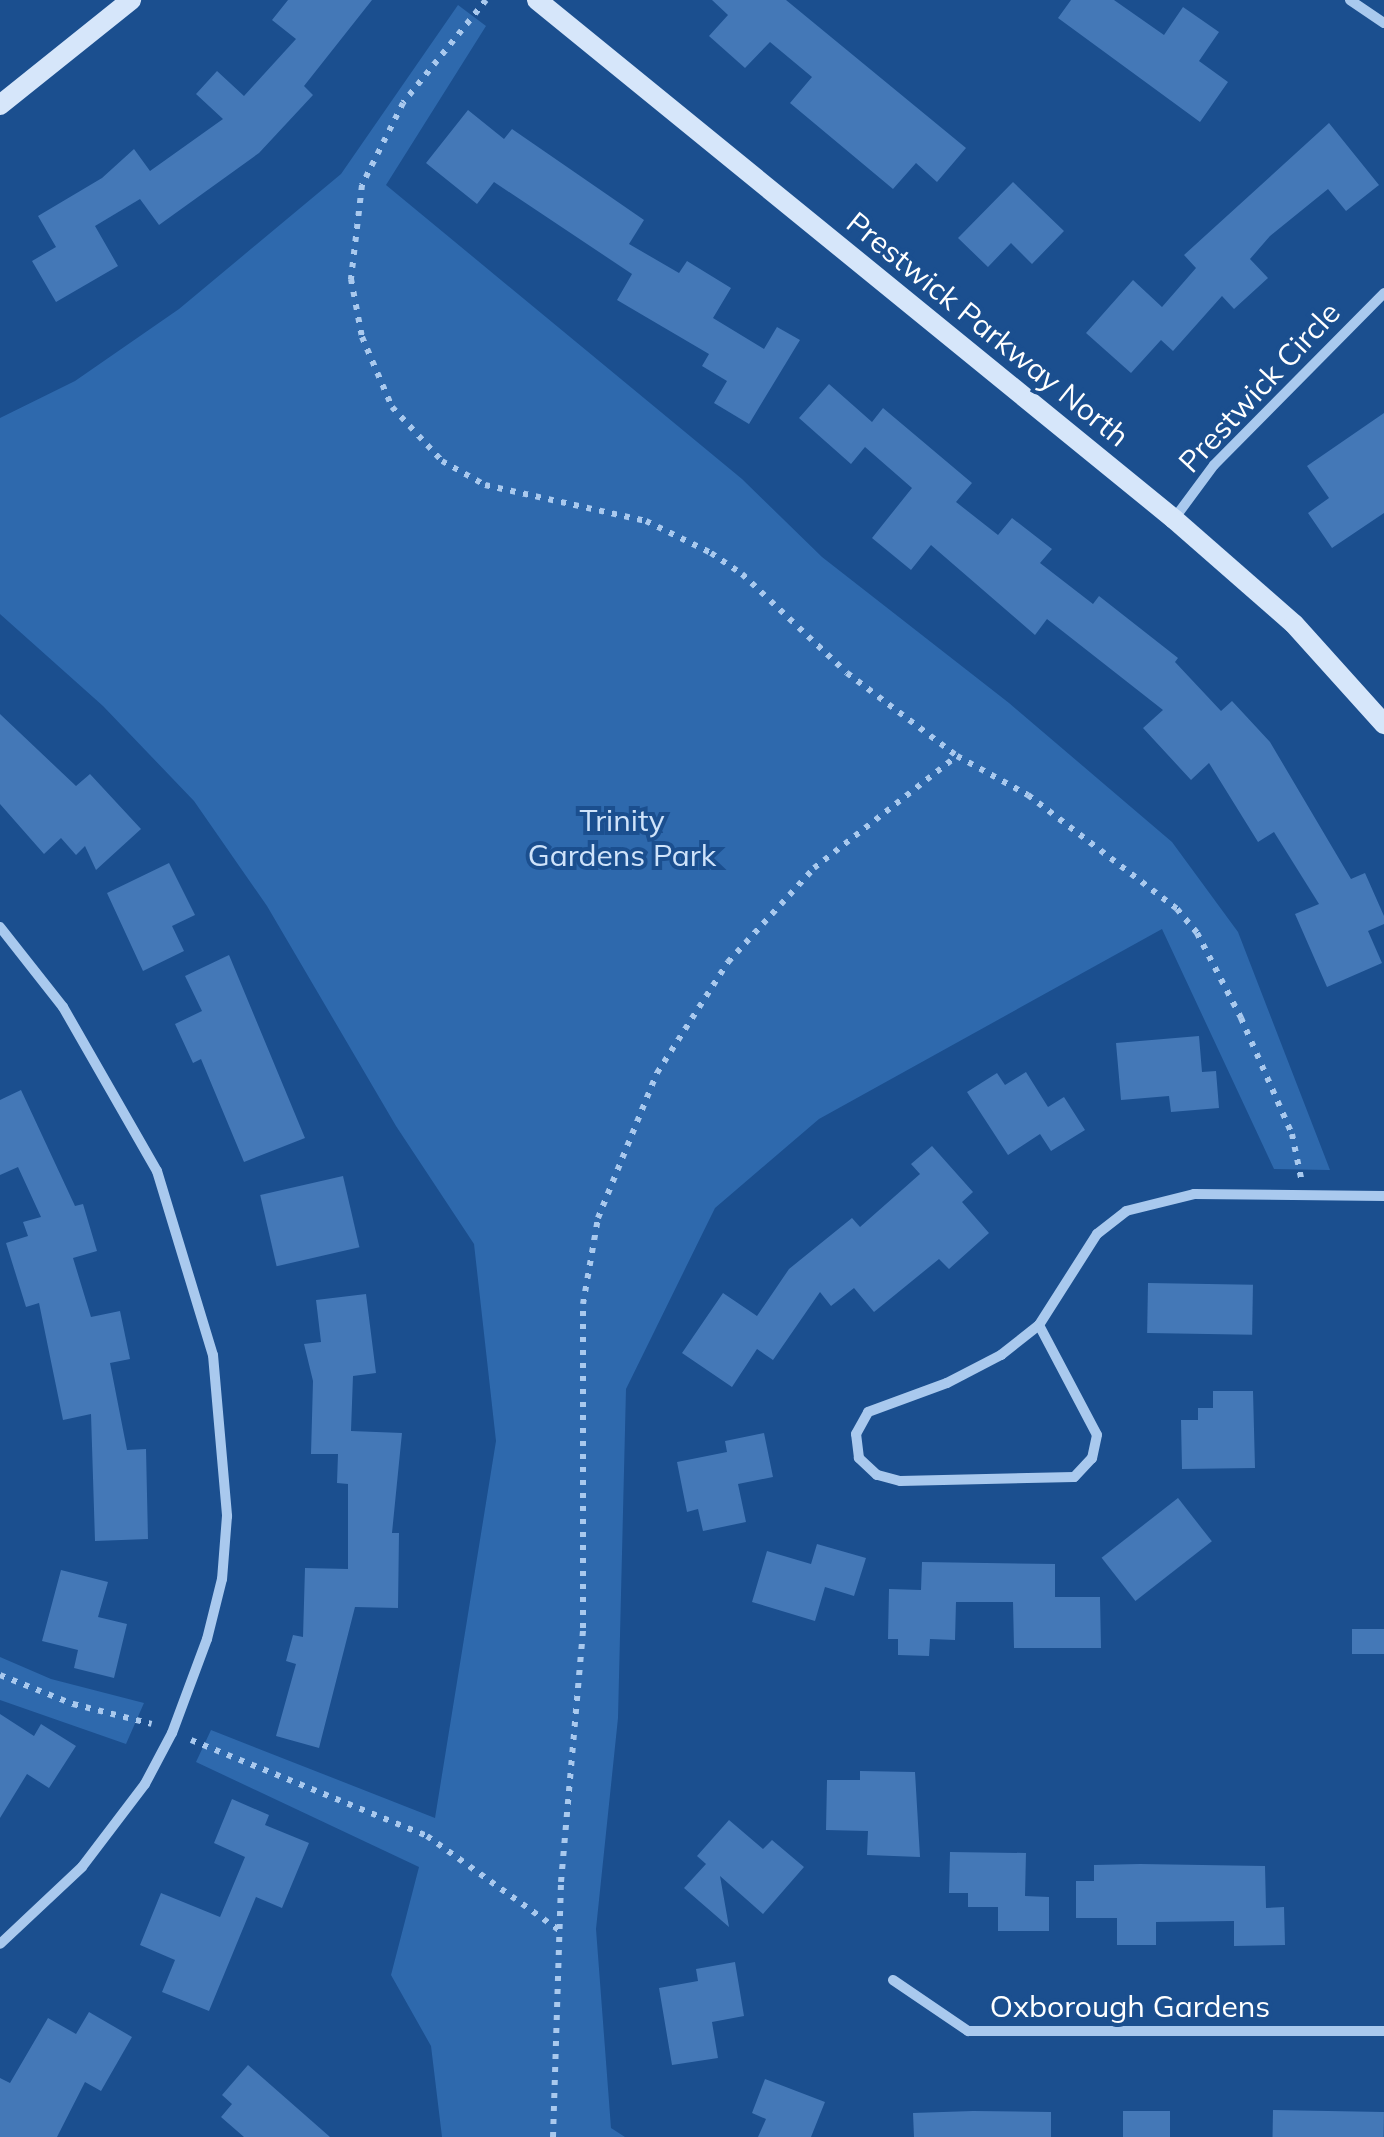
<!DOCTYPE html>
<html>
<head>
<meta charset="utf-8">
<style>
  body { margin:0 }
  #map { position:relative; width:1384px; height:2137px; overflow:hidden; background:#1b4f8f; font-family:Mulish,sans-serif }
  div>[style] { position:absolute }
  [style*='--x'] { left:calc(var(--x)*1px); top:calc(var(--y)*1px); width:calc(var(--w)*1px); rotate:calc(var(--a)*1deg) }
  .green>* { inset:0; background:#2e69ad }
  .building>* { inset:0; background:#4478b7; transform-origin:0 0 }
  .path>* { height:6px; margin-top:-3px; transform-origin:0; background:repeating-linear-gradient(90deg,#a9c9ee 0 5px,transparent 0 13px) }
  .street>* { height:10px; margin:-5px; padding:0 5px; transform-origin:5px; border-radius:5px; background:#a9c9ee }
  .secondary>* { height:20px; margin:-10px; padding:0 10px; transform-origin:10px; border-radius:10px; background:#d6e6fa }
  span { translate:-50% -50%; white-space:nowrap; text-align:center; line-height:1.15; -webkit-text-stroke:8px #1b4f8f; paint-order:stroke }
  .street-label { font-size:30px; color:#fff }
  .park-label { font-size:30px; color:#cfe3fa }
</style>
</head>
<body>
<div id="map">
  <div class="green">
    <div style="clip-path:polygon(458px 5px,486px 26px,386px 185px,742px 479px,822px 557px,1009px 703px,1172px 842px,1238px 932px,1330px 1170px,1274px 1169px,1162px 929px,819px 1119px,715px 1208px,626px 1389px,618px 1718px,596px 1929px,611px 2128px,625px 2137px,442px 2137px,431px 2046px,391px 1975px,419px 1867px,196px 1762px,211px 1730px,435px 1818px,496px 1441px,474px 1244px,396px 1126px,267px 906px,194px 801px,103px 706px,0 614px,0 418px,75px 381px,179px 309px,341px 174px)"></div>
    <div style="clip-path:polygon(0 1657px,51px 1679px,144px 1703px,126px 1744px,0 1700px)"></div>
  </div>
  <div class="building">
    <div style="clip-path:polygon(288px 0,372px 0,304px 86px,313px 95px,259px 153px,159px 225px,140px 199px,95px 226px,118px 266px,56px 302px,32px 261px,56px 247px,38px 216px,102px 178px,134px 149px,150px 171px,223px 119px,196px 94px,217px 71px,244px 96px,296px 39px,272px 20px)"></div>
    <div style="clip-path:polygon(712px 0,786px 0,966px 148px,937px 182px,916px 163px,893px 189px,790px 103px,812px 77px,770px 42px,745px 68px,709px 36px,728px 15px)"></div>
    <div style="clip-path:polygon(1071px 0,1114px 0,1164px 35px,1183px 7px,1219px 32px,1199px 61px,1228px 82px,1200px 122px,1058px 18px)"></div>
    <div style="clip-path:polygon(468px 110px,504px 139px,512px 129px,644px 220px,629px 244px,679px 273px,687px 261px,731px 288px,713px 318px,764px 349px,777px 327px,800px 340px,749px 424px,714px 403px,727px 381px,702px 366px,709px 354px,617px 300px,632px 274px,494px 182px,477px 204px,426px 163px)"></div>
    <div style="clip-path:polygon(1329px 123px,1379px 185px,1346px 211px,1328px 189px,1270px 236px,1250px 259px,1268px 278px,1234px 309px,1222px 296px,1173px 351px,1161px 340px,1131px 373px,1086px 333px,1133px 280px,1162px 307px,1196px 268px,1184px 255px)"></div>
    <div style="clip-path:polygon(1013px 182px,1064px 231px,1032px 264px,1011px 243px,988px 267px,958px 238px)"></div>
    <div style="clip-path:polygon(829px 384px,872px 422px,883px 408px,972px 483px,956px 502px,998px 535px,1012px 518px,1052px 549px,1040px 563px,1093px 604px,1099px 596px,1178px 658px,1175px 662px,1221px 711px,1232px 701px,1270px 742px,1351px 879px,1365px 873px,1384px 916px,1384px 924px,1368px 931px,1382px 963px,1327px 987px,1295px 914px,1319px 904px,1274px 832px,1258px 842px,1209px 763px,1191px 780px,1143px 728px,1163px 710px,1047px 619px,1035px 635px,931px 545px,911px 570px,872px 538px,912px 488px,865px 447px,851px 464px,799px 418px)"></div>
    <div style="clip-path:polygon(1384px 413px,1384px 513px,1332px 548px,1308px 513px,1329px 498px,1307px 466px)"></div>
    <div style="clip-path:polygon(0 714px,76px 786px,90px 774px,141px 829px,96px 870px,85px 846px,76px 855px,61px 838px,44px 854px,0 804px)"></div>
    <div style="clip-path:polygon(169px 863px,195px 915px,172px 926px,184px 951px,143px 971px,107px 893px)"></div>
    <div style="clip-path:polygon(229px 955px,305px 1138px,244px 1162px,201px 1059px,193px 1063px,175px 1024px,202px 1011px,185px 976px)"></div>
    <div style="clip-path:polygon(1199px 1036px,1202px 1072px,1216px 1071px,1219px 1108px,1171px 1112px,1169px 1096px,1121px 1100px,1116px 1043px)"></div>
    <div style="clip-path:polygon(1026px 1072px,1048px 1107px,1064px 1097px,1085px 1130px,1051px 1151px,1040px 1134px,1008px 1155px,967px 1092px,997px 1073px,1005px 1085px)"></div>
    <div style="clip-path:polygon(21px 1090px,75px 1206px,83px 1204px,97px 1251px,73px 1258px,91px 1317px,120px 1311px,130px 1359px,110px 1363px,127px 1450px,146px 1449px,148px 1539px,95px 1541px,91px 1414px,63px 1420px,39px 1303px,26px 1307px,6px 1243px,28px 1236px,23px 1222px,41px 1217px,18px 1167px,0 1175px,0 1100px)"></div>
    <div style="clip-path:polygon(932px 1146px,973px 1192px,962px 1202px,989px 1233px,949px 1269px,939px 1259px,874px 1312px,854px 1288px,831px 1306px,820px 1292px,773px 1360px,757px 1349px,732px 1387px,682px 1353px,723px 1293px,757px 1316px,789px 1269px,852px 1218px,860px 1227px,920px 1174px,911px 1164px)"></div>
    <div style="left:343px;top:1176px;width:73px;height:85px;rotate:77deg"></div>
    <div style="left:1148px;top:1283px;width:105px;height:50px;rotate:1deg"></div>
    <div style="clip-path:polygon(366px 1294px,376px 1373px,353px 1376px,351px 1431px,402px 1433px,392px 1533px,399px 1533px,398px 1608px,355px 1607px,319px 1748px,276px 1736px,296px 1664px,286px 1661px,293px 1635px,303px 1637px,305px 1568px,348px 1569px,348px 1484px,337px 1483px,338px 1454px,311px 1454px,313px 1381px,304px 1344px,321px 1342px,316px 1300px)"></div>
    <div style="clip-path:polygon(1213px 1391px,1253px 1391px,1255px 1468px,1182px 1469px,1181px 1420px,1198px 1420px,1198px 1408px,1213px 1408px)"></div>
    <div style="clip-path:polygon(764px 1433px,773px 1477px,738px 1484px,746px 1522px,703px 1531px,698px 1509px,687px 1512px,677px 1462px,727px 1452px,725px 1441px)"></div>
    <div style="left:1178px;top:1498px;width:55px;height:97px;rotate:52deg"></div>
    <div style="clip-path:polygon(817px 1544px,866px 1558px,854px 1596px,825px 1587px,815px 1621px,752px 1602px,767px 1551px,811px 1564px)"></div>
    <div style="clip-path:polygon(922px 1562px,1055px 1564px,1055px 1597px,1100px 1597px,1101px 1648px,1014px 1648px,1013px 1602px,956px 1602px,955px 1640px,930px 1639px,929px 1656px,898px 1655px,898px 1639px,888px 1639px,889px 1589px,921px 1590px)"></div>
    <div style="clip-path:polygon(61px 1570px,108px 1582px,98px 1617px,127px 1624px,114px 1678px,74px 1668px,78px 1650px,42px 1641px)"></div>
    <div style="left:1352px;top:1629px;width:32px;height:25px"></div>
    <div style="clip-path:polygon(0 1714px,34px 1736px,41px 1724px,76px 1746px,49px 1788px,27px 1774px,0 1818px)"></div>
    <div style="clip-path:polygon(860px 1771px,915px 1772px,920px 1857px,867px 1855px,868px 1831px,826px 1830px,827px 1780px,860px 1780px)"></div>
    <div style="clip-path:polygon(232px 1799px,269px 1815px,265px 1825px,309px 1843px,282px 1908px,256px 1897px,209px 2011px,162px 1992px,175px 1960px,140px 1945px,161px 1893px,220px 1917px,245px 1857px,214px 1843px)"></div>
    <div style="clip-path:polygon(729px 1820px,763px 1849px,772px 1840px,804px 1867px,763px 1914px,720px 1876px,729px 1927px,684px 1888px,706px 1864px,697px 1856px)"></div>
    <div style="clip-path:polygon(950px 1852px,1026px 1853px,1025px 1896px,1049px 1897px,1049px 1931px,998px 1931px,998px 1907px,968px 1907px,968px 1893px,949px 1893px)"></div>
    <div style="clip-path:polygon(1140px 1864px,1265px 1866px,1266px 1908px,1284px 1907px,1285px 1945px,1234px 1946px,1234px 1921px,1156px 1922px,1156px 1945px,1117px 1945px,1117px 1918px,1076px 1918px,1076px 1881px,1094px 1881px,1094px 1865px)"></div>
    <div style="clip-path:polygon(735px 1962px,744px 2016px,712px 2022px,718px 2058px,672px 2065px,659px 1988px,698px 1981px,696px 1969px)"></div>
    <div style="clip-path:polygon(89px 2012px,132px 2037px,101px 2091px,85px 2082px,57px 2137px,0 2137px,0 2078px,10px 2083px,48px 2018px,76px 2034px)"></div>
    <div style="clip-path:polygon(248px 2065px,330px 2137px,244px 2137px,221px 2117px,232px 2104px,222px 2095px)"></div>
    <div style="clip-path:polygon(765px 2079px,825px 2102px,811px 2137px,758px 2137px,766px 2119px,752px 2113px)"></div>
    <div style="left:1273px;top:2110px;width:111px;height:27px;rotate:1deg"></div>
    <div style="clip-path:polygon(973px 2111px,1051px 2112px,1051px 2137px,914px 2137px,913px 2113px)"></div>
    <div style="left:1170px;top:2111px;width:26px;height:47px;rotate:90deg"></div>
  </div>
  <div class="path">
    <div style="--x:486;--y:0;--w:132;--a:128.9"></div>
    <div style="--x:403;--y:103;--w:92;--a:116.6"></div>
    <div style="--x:362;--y:185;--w:95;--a:96.7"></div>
    <div style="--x:351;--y:279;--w:59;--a:79.3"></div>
    <div style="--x:362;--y:337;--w:76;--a:66.8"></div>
    <div style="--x:392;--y:407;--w:74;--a:47.2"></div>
    <div style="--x:442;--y:461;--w:49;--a:29.2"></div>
    <div style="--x:485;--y:485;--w:165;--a:12.6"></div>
    <div style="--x:646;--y:521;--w:72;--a:26.2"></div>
    <div style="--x:711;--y:553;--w:37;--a:34"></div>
    <div style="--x:742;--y:574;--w:144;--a:43.3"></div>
    <div style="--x:847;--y:673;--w:138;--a:37"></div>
    <div style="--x:957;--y:756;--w:81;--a:28.8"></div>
    <div style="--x:1028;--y:795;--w:188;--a:37.4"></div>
    <div style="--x:1177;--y:909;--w:31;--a:50"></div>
    <div style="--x:1197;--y:933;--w:96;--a:62.6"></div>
    <div style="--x:1241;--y:1018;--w:127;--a:66.3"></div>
    <div style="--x:1292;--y:1134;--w:45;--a:78.4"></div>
    <div style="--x:0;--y:1675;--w:79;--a:21.7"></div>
    <div style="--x:73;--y:1704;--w:81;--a:14.2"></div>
    <div style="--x:191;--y:1740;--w:255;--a:22.1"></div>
    <div style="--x:427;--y:1836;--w:163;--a:35.5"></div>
    <div style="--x:553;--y:2137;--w:255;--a:-88.2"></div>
    <div style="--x:561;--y:1882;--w:255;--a:-85"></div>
    <div style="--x:583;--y:1628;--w:324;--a:-90"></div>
    <div style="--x:583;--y:1304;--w:87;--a:-80.1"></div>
    <div style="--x:598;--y:1218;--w:157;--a:-67.9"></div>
    <div style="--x:657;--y:1073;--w:132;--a:-57.4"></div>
    <div style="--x:728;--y:962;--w:127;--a:-47.5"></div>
    <div style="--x:814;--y:868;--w:182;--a:-38.1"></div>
  </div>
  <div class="street">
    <div style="--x:1350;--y:0;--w:41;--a:34.1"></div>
    <div style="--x:1174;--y:519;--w:67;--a:-53.5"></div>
    <div style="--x:1214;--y:465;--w:242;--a:-45.3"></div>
    <div style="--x:0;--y:927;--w:102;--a:51.8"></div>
    <div style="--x:63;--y:1007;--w:189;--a:60.2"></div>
    <div style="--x:157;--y:1171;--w:192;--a:73.1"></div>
    <div style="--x:213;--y:1355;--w:162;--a:85"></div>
    <div style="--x:227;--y:1516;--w:63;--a:94.5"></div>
    <div style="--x:222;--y:1579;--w:62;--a:104"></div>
    <div style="--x:207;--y:1639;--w:100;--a:110.4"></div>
    <div style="--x:172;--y:1733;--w:58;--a:117.9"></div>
    <div style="--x:145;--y:1784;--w:104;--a:127.2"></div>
    <div style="--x:82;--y:1867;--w:112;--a:136.8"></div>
    <div style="--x:1039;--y:1325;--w:124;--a:62.2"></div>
    <div style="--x:1097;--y:1435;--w:24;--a:102"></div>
    <div style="--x:1092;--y:1458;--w:26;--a:133"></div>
    <div style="--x:1074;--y:1477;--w:174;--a:178.7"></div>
    <div style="--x:900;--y:1481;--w:24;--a:-165"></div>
    <div style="--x:877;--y:1475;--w:25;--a:-137"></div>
    <div style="--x:859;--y:1458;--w:24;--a:-97"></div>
    <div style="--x:856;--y:1434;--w:25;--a:-61"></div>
    <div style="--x:868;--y:1412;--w:84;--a:-20.2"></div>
    <div style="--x:947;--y:1383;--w:61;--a:-27.4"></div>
    <div style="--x:1001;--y:1355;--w:48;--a:-38.3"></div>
    <div style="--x:1039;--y:1325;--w:108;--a:-57.5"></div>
    <div style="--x:1097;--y:1234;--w:37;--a:-38"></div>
    <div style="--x:1126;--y:1211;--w:70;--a:-14"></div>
    <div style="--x:1194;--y:1194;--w:190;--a:0.6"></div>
    <div style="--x:893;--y:1980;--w:91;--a:34.2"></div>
    <div style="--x:968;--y:2031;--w:416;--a:0"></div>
  </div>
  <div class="secondary">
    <div style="--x:537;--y:0;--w:822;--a:39.17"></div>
    <div style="--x:1174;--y:519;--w:159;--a:41.2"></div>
    <div style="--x:1294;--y:624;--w:135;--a:48"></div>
    <div style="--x:0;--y:105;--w:168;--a:-38.7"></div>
  </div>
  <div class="street-label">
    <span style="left:988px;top:329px;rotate:39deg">Prestwick Parkway North</span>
    <span style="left:1259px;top:387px;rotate:-47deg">Prestwick Circle</span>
    <span style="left:1130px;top:2006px">Oxborough Gardens</span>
  </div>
  <div class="park-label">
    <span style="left:622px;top:837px">Trinity<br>Gardens Park</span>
  </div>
</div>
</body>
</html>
